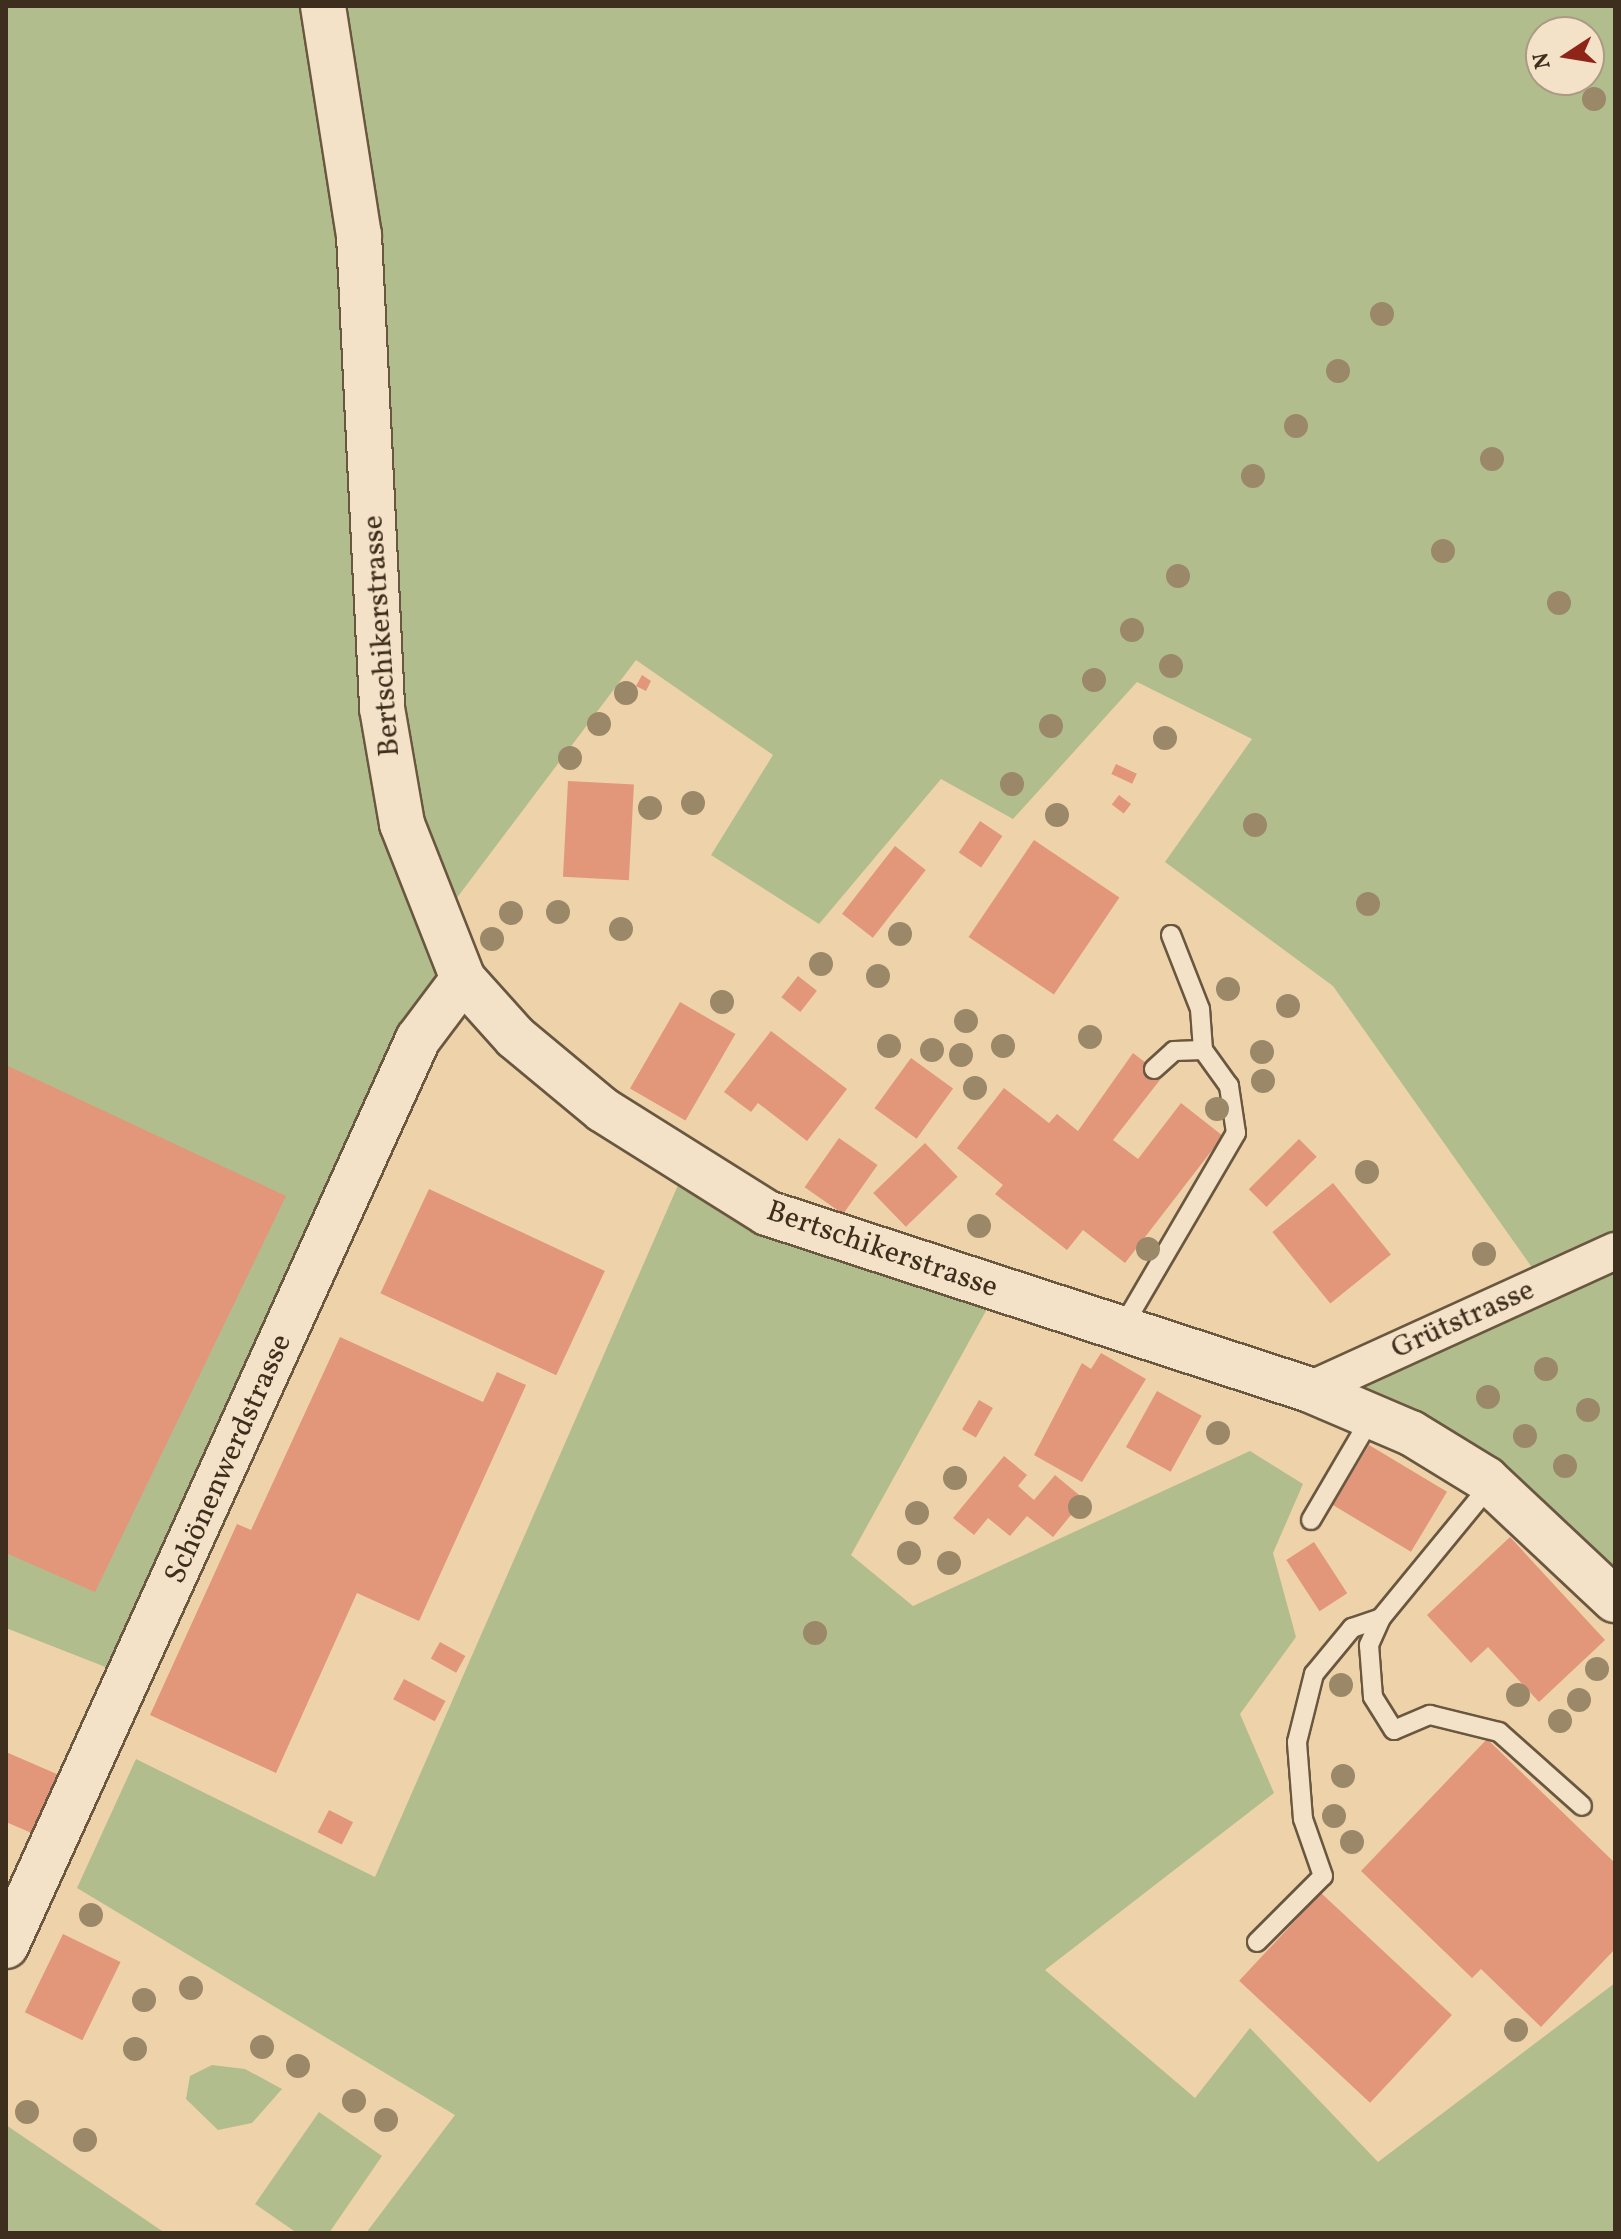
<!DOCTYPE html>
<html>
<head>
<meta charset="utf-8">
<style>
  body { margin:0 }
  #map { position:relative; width:1621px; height:2239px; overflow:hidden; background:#eed2aa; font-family:Vollkorn,serif }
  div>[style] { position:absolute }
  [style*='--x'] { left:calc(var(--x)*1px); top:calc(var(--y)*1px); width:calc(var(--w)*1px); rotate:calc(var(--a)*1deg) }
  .green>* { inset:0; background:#b2bd8d }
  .building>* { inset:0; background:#e2967a; transform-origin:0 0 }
  .roads { filter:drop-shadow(2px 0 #6a5740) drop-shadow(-2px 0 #6a5740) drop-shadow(0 2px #6a5740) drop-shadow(0 -2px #6a5740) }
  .service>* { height:18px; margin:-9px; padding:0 9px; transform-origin:9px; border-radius:9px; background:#f4e2c8 }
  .minor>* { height:36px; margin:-18px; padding:0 18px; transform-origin:18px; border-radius:18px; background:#f4e2c8 }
  .tertiary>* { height:44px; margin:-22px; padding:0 22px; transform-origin:22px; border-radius:22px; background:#f4e2c8 }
  .trees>* { width:24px; height:24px; margin:-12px; border-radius:50%; background:#9a8869 }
  span { translate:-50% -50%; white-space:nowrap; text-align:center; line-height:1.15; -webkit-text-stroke:8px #f4e2c8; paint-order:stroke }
  .street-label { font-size:30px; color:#3e2e1d }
  .frame { position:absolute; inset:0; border:8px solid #3e2e1d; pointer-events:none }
  .north { position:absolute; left:1525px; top:16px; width:80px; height:80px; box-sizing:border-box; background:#f4e2c8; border:2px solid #ab9a84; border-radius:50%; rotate:258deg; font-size:22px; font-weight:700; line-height:32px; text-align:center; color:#3e2e1d }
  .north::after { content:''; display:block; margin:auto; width:28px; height:36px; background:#8f2418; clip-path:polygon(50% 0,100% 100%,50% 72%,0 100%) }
</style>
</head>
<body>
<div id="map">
  <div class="green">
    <div style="clip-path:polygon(evenodd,6px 6px,1615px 6px,1615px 1591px,1560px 1543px,1310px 1390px,1543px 1283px,1333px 986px,1165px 862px,1252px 739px,1137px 682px,1013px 819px,941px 779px,819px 924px,711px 855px,773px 755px,636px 660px,438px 923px,463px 979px,131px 1677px,6px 1628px,6px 6px,1541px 32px,1589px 32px,1589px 80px,1541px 80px,1541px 32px)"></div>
    <div style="clip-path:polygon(686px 1167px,997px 1291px,851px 1555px,913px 1606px,1250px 1451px,1303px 1484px,1273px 1553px,1296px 1637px,1240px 1714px,1274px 1793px,1045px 1970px,1195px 2098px,1250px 2028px,1378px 2162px,1615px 1983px,1615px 2233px,366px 2233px,455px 2115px,77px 1888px,136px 1759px,375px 1877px)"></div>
    <div style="clip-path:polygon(212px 2065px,245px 2069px,282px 2089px,252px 2123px,218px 2130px,186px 2099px,190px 2076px)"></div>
    <div style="clip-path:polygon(319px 2112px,382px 2156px,329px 2233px,297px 2233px,255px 2204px)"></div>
    <div style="clip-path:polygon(6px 2125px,165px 2233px,6px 2233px)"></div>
  </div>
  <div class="building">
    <div style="clip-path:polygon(642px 675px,651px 681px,646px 691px,636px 686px)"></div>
    <div style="left:1116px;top:764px;width:23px;height:11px;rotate:25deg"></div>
    <div style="left:568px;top:781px;width:66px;height:96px;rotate:3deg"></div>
    <div style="left:1119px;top:795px;width:15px;height:12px;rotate:37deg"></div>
    <div style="left:980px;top:821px;width:27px;height:38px;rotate:34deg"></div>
    <div style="left:1034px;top:840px;width:103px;height:117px;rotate:34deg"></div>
    <div style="left:895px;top:846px;width:39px;height:86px;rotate:38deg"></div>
    <div style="left:798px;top:976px;width:24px;height:27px;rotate:38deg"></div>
    <div style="left:680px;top:1002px;width:64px;height:100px;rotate:30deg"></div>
    <div style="clip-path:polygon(771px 1031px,847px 1089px,807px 1141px,758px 1103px,751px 1112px,724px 1092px)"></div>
    <div style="clip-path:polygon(1133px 1053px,1163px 1076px,1113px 1140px,1138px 1159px,1181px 1103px,1223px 1136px,1125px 1263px,1083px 1230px,1067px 1250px,995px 1194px,1003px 1185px,957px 1148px,1004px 1088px,1049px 1123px,1057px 1114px,1078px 1131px)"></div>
    <div style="left:911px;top:1058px;width:52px;height:62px;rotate:36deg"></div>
    <div style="clip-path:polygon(6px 1065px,286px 1196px,95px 1592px,6px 1553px)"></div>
    <div style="left:839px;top:1138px;width:47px;height:60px;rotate:35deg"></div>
    <div style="left:1299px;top:1139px;width:25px;height:71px;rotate:45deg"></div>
    <div style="left:925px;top:1143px;width:47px;height:72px;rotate:46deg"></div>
    <div style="left:1333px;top:1183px;width:92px;height:78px;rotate:51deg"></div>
    <div style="left:429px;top:1189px;width:194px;height:115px;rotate:25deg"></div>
    <div style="clip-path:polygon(340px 1337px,483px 1402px,497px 1372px,526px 1385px,419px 1621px,357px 1593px,276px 1773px,150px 1715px,237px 1524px,251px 1530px)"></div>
    <div style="clip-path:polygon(1101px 1353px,1146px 1379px,1082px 1482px,1034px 1455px,1082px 1363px,1091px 1369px)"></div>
    <div style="left:1157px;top:1391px;width:51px;height:64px;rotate:29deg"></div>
    <div style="left:979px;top:1400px;width:16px;height:34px;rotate:30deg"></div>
    <div style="left:1369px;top:1445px;width:91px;height:70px;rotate:31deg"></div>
    <div style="clip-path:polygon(1004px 1456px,1027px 1475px,1018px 1486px,1034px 1500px,1055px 1475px,1084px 1499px,1053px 1537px,1027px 1516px,1010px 1536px,988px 1518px,974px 1535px,953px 1518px)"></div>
    <div style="clip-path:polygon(1510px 1537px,1605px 1640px,1539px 1702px,1488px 1647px,1471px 1663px,1427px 1615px)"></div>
    <div style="left:1314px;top:1542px;width:61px;height:33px;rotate:57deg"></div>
    <div style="left:440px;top:1642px;width:29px;height:19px;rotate:29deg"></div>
    <div style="left:404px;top:1679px;width:47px;height:23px;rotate:28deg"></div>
    <div style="clip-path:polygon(1487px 1739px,1615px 1863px,1615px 1949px,1541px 2027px,1481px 1969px,1472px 1978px,1361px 1871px)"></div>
    <div style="clip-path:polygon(6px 1752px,59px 1775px,34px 1834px,6px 1822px)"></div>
    <div style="left:329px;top:1810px;width:27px;height:25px;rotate:27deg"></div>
    <div style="left:1321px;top:1893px;width:179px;height:120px;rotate:43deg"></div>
    <div style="left:63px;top:1934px;width:64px;height:87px;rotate:26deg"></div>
  </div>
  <div class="roads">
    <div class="service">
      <div style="--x:1171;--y:935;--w:79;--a:68.6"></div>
      <div style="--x:1200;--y:1009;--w:41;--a:85.8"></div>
      <div style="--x:1122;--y:1328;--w:226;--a:-59.7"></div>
      <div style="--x:1236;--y:1133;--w:48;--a:-98.5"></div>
      <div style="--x:1229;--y:1086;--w:44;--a:-125.8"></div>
      <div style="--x:1203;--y:1050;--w:29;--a:178"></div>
      <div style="--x:1174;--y:1051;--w:27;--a:138"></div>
      <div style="--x:1491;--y:1484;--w:173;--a:129.4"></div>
      <div style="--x:1381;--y:1618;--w:30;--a:114"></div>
      <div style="--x:1369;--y:1645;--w:52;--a:85.6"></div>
      <div style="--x:1373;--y:1697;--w:39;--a:58"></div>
      <div style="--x:1394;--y:1730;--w:39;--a:-23"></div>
      <div style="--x:1430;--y:1715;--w:71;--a:13.8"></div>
      <div style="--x:1499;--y:1732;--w:111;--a:41.7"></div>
      <div style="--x:1311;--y:1520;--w:121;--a:-59.6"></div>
      <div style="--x:1257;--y:1942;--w:93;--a:-45"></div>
      <div style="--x:1323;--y:1876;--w:60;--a:-109.3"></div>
      <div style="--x:1303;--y:1819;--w:77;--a:-94.5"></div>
      <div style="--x:1297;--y:1742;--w:70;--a:-76"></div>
      <div style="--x:1314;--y:1674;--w:60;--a:-50.4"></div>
      <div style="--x:1352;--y:1628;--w:31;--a:-19"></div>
    </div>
    <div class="minor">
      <div style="--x:1310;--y:1390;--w:335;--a:-24.5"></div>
    </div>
    <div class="tertiary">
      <div style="--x:323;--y:6;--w:232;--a:81.1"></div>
      <div style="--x:359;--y:235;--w:474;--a:87.2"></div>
      <div style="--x:382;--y:708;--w:118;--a:80.2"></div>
      <div style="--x:402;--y:824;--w:167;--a:68.5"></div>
      <div style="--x:463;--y:979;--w:78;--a:48.1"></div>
      <div style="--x:515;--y:1037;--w:114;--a:39.7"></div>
      <div style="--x:603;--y:1110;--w:194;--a:32.1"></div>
      <div style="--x:767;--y:1213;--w:571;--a:18.05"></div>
      <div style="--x:1310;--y:1390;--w:110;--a:23.1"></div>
      <div style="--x:1411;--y:1433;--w:88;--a:31.5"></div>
      <div style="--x:1486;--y:1479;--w:177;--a:43.2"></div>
      <div style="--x:6;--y:1946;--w:996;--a:-65.57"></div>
      <div style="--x:418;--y:1039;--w:75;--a:-53.1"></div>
    </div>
  </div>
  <div class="trees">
    <div style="left:1594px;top:99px"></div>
    <div style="left:1382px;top:314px"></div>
    <div style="left:1338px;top:371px"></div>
    <div style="left:1296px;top:426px"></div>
    <div style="left:1492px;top:459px"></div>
    <div style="left:1253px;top:476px"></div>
    <div style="left:1443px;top:551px"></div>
    <div style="left:1178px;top:576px"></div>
    <div style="left:1559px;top:603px"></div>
    <div style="left:1132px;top:630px"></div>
    <div style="left:1171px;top:666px"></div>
    <div style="left:1094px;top:680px"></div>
    <div style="left:626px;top:693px"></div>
    <div style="left:599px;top:724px"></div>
    <div style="left:1051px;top:726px"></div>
    <div style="left:1165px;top:738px"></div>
    <div style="left:570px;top:758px"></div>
    <div style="left:1012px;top:784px"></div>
    <div style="left:693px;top:803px"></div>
    <div style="left:650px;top:808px"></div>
    <div style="left:1057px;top:815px"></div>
    <div style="left:1255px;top:825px"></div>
    <div style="left:1368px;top:904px"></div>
    <div style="left:558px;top:912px"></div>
    <div style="left:511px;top:913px"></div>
    <div style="left:621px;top:929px"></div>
    <div style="left:900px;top:934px"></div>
    <div style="left:492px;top:939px"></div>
    <div style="left:821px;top:964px"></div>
    <div style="left:878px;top:976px"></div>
    <div style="left:1228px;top:989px"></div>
    <div style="left:722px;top:1002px"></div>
    <div style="left:1288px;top:1006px"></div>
    <div style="left:966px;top:1021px"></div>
    <div style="left:1090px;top:1037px"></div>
    <div style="left:889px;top:1046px"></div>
    <div style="left:1003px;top:1046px"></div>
    <div style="left:932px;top:1050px"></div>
    <div style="left:1262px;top:1052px"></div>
    <div style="left:961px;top:1055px"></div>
    <div style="left:1263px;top:1081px"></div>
    <div style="left:975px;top:1088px"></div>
    <div style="left:1217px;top:1109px"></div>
    <div style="left:1367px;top:1172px"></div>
    <div style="left:979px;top:1226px"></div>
    <div style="left:1148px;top:1249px"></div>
    <div style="left:1484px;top:1254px"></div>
    <div style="left:1546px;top:1369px"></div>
    <div style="left:1488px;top:1397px"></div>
    <div style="left:1588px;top:1410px"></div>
    <div style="left:1218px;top:1433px"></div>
    <div style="left:1525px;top:1436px"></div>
    <div style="left:1565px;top:1466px"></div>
    <div style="left:955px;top:1478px"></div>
    <div style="left:1080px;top:1507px"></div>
    <div style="left:917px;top:1513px"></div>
    <div style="left:909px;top:1553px"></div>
    <div style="left:949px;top:1563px"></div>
    <div style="left:815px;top:1633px"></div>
    <div style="left:1597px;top:1669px"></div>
    <div style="left:1341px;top:1685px"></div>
    <div style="left:1518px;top:1695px"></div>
    <div style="left:1579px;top:1700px"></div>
    <div style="left:1560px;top:1721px"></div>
    <div style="left:1343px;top:1776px"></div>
    <div style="left:1334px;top:1816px"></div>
    <div style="left:1352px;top:1842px"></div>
    <div style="left:91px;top:1915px"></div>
    <div style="left:191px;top:1988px"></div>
    <div style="left:144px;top:2000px"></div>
    <div style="left:1516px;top:2030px"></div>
    <div style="left:262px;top:2047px"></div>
    <div style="left:135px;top:2049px"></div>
    <div style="left:298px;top:2066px"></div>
    <div style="left:354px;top:2101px"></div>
    <div style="left:27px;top:2112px"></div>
    <div style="left:386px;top:2120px"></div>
    <div style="left:85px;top:2140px"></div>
  </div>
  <div class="street-label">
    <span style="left:382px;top:636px;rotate:-94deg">Bertschikerstrasse</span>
    <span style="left:882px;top:1250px;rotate:19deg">Bertschikerstrasse</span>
    <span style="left:1463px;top:1320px;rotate:-24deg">Grütstrasse</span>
    <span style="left:229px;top:1459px;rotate:-66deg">Schönenwerdstrasse</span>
  </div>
  <div class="frame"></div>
  <div class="north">N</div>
</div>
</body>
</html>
